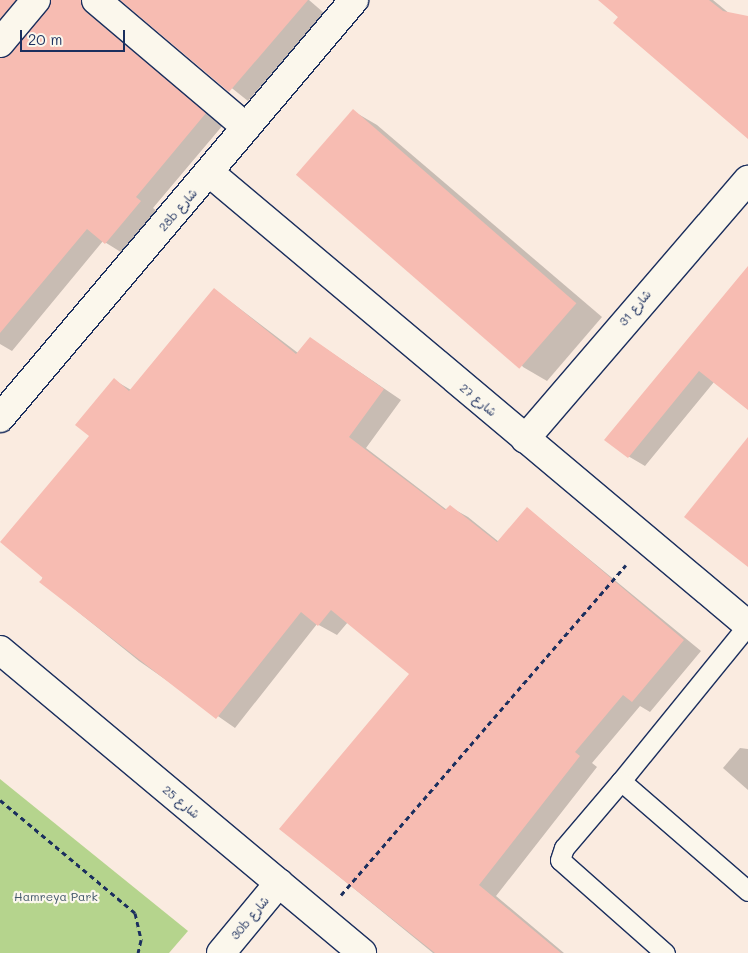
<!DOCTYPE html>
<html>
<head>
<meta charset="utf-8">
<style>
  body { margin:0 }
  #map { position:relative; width:748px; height:953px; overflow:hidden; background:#faebe0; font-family:Mali,"Playpen Sans Arabic",sans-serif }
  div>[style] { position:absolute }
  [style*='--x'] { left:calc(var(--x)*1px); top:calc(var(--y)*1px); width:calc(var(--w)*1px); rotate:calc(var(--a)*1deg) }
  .green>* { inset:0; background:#b5d48d }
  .shadow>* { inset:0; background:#0003 }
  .building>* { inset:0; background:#f7bcb2; transform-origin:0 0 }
  .path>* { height:3px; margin-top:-1.5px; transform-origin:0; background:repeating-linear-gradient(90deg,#1b2f5e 0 5px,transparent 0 9px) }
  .roads { filter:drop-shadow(1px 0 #1b2f5e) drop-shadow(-1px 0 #1b2f5e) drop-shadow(0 1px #1b2f5e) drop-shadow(0 -1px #1b2f5e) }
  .service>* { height:19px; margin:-9.5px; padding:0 9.5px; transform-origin:9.5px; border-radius:9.5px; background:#fbf7ec }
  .minor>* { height:28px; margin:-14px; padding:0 14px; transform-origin:14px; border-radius:14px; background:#fbf7ec }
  span { translate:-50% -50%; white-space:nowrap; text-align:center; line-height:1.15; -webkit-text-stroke:4.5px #fbf7ec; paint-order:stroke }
  .street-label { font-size:12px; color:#1b2f5e }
  .park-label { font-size:12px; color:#42586a }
  .scale { position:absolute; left:20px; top:30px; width:105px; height:22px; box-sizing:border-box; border:2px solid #1b2f5e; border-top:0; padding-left:6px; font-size:15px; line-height:18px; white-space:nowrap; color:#1b2f5e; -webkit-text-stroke:4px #fbf7ec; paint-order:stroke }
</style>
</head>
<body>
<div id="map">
  <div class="green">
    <div style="clip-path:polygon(0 779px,188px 931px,169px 953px,0 953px)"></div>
  </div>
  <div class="shadow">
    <div style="clip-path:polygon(0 0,42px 0,6px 44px,6px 59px,49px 11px,49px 0,103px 0,223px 125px,153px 208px,159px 213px,124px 254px,103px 241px,12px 351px,0 344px)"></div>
    <div style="clip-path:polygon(122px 0,309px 0,324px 13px,248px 101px)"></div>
    <div style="clip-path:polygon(600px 0,713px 0,730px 14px,748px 17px,748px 137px)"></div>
    <div style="clip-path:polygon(353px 111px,377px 125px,602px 317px,547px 381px,523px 367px)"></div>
    <div style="clip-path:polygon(748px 268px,748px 409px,714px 382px,645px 466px,628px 456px)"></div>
    <div style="clip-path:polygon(214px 289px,298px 353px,310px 338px,401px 400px,366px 448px,447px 510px,450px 507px,468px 517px,499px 542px,527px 508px,701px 651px,650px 712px,640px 706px,592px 763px,597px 767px,496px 896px,564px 953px,433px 953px,281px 829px,411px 674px,348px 622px,337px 635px,317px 624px,235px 728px,139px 661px,41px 582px,114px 380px,131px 390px)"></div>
    <div style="clip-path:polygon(740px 748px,748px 749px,748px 790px,723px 768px)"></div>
  </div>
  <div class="building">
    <div style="clip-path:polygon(0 0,16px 0,0 19px)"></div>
    <div style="clip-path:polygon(51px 0,81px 0,86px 12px,206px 113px,136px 197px,141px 201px,105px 244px,87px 229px,0 333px,0 58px,12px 53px)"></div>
    <div style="clip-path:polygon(120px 0,308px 0,229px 92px)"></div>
    <div style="clip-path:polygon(598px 0,709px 0,723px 11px,748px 16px,748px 139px,613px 23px,618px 17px)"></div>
    <div style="left:353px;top:109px;width:296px;height:87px;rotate:41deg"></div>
    <div style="clip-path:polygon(748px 266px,748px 410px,699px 371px,628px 458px,604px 440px)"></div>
    <div style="clip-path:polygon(214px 288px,296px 354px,310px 337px,384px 389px,349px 437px,445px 510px,450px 505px,497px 542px,527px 507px,684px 640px,632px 702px,623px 695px,575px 752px,580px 756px,479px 885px,561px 953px,435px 953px,279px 829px,409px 674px,331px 610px,318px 626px,301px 612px,216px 719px,39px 582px,43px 578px,0 542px,89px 436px,75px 425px,114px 378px,129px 391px)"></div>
    <div style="clip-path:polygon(748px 437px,748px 567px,684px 517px)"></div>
  </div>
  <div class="path">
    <div style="--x:0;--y:800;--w:176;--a:39.9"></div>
    <div style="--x:135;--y:913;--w:28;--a:77"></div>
    <div style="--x:141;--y:940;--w:13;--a:103"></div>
    <div style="--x:341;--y:895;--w:436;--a:-49.2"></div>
  </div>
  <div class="roads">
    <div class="service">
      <div style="--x:621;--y:781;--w:201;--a:-50.9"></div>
      <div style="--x:665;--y:953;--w:140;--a:-138.5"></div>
      <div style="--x:560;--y:860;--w:13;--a:-72"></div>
      <div style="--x:564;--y:848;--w:88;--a:-49.6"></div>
      <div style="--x:621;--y:781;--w:168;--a:40.9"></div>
    </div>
    <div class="minor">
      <div style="--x:96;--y:0;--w:197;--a:40.3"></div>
      <div style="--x:0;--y:43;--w:56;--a:-50.1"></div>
      <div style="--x:210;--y:173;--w:703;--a:40.04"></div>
      <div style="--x:0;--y:418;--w:548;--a:-49.74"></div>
      <div style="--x:525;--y:439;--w:342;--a:-49.3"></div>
      <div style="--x:0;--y:650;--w:472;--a:39.9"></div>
      <div style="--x:221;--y:953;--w:91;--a:-50.4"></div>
    </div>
  </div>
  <div class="street-label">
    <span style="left:178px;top:210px;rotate:-49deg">28b شارع</span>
    <span style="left:635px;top:308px;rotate:-50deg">شارع 31</span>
    <span style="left:478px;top:400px;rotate:40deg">شارع 27</span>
    <span style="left:181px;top:802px;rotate:40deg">شارع 25</span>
    <span style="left:250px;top:918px;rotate:-50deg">30b شارع</span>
  </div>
  <div class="park-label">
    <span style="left:56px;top:897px">Hamreya Park</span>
  </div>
  <div class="scale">20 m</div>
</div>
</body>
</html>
